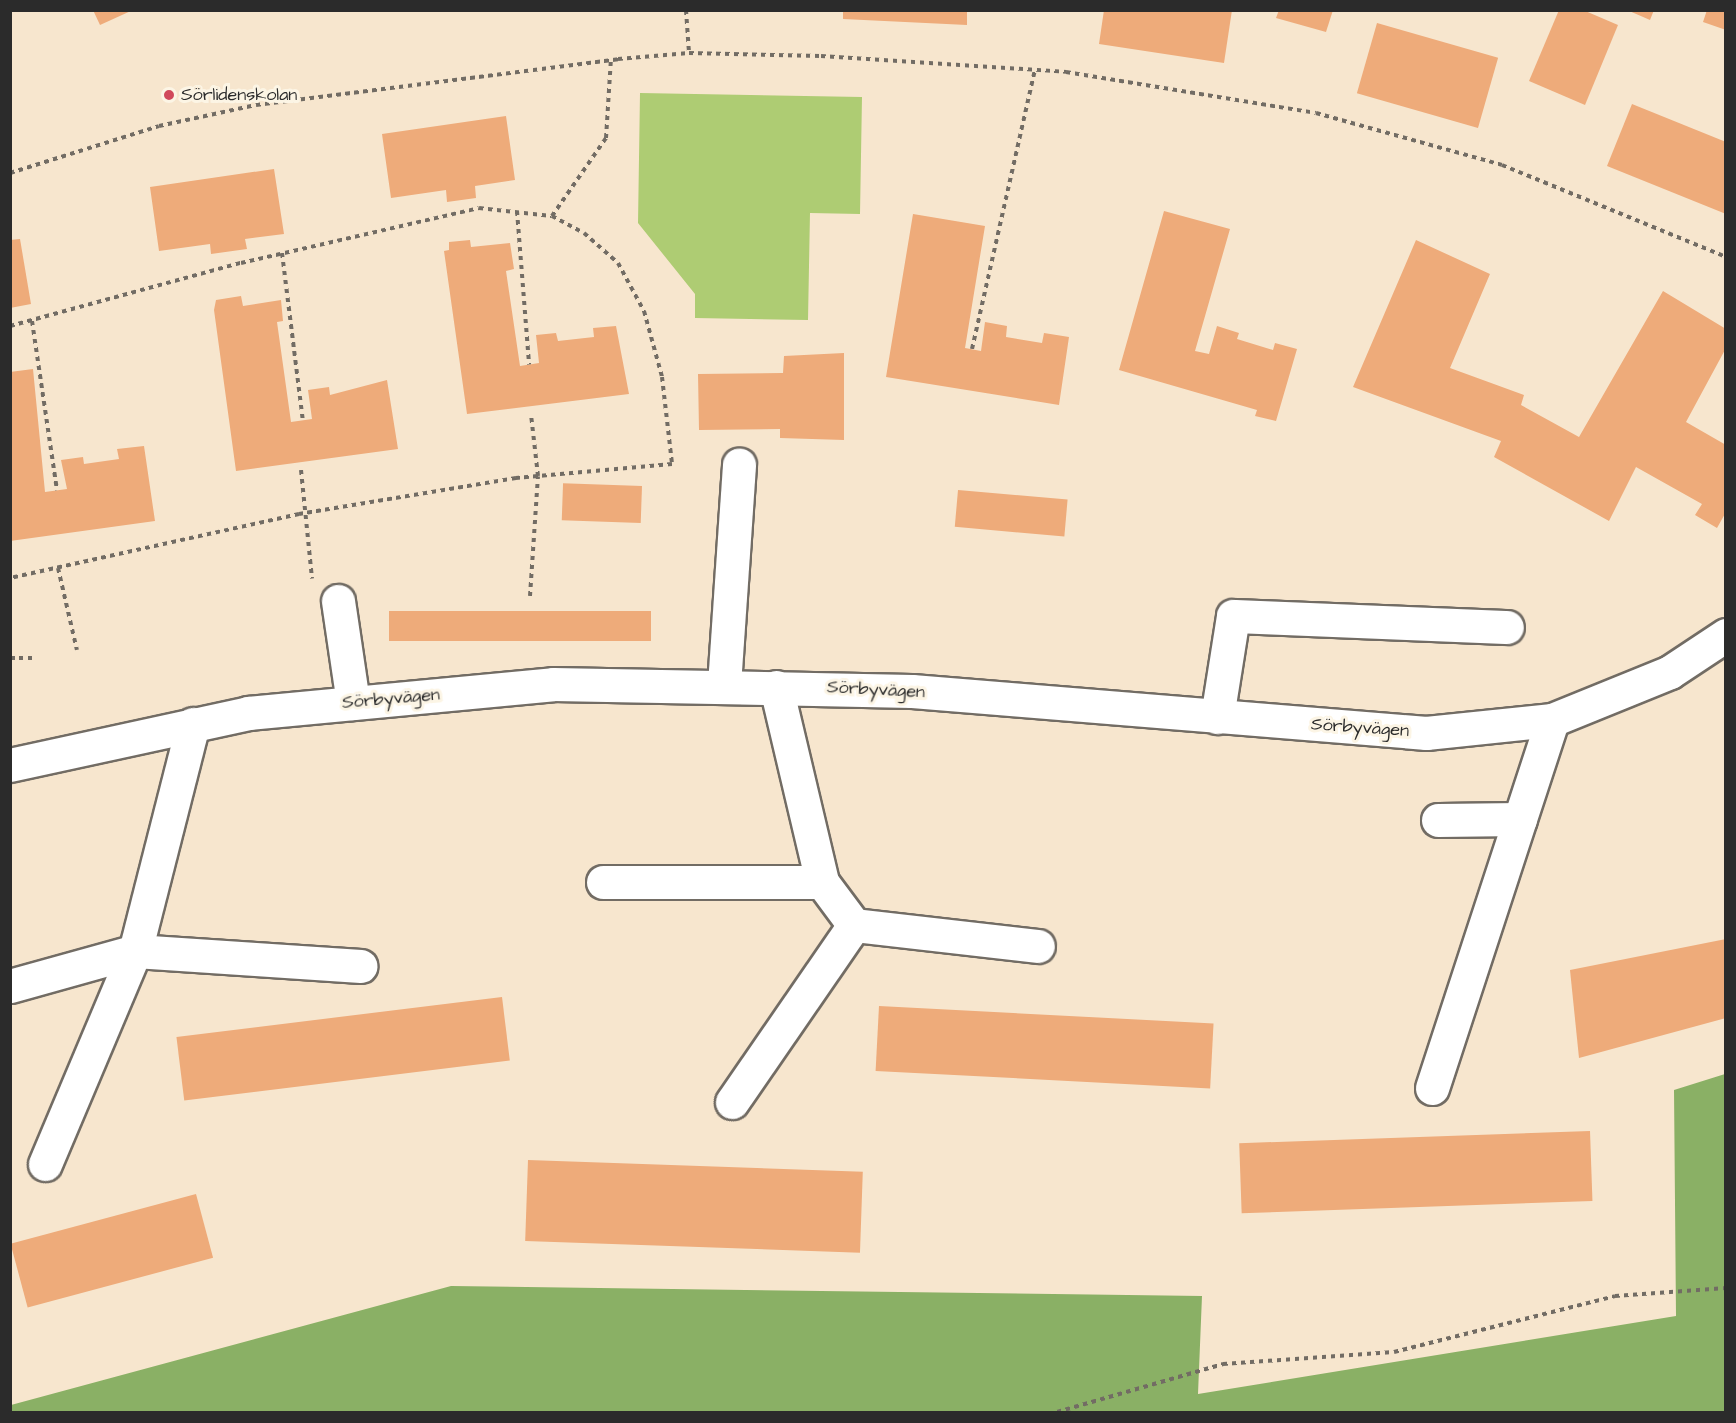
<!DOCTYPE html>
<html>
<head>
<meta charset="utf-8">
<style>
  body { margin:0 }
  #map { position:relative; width:1736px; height:1423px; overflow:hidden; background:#f7e6ce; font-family:"Architects Daughter",sans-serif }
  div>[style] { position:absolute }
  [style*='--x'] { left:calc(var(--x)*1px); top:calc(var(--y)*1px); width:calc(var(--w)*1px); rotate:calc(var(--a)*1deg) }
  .green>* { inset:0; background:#aecc73 }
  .forest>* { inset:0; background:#8ab065 }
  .building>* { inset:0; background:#eeab7a; transform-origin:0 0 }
  .path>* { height:4px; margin-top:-2px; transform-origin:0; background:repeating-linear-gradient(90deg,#726c64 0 4.5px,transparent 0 9px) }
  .roads { filter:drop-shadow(2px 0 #726c64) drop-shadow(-2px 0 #726c64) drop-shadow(0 2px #726c64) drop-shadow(0 -2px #726c64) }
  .minor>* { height:33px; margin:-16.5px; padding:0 16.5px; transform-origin:16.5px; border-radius:16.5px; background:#fff }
  .dots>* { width:16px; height:16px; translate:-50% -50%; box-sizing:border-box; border:3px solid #fcf5e5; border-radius:50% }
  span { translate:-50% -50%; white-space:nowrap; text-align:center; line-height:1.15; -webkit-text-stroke:6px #fcf5e5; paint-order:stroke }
  .poi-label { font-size:18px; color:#2b2b2b }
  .left { translate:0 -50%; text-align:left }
  .street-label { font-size:18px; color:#2b2b2b }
  .frame { position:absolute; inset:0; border:12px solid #2b2b2b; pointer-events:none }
</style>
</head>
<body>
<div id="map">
  <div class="green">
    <div style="clip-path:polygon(640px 93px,862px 97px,860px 214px,810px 213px,808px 320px,695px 318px,695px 294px,638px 223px)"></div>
  </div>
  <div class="forest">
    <div style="clip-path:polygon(1725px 1074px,1725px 1412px,11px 1412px,11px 1405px,451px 1286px,1202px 1296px,1198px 1394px,1676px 1316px,1674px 1090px)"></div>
  </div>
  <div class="building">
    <div style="clip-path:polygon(93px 10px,133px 10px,100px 25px)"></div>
    <div style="clip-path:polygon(843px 10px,967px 10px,967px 25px,843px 19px)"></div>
    <div style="clip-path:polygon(1104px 10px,1232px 10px,1224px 63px,1099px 44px)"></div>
    <div style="clip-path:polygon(1279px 10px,1333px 10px,1326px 32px,1276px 18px)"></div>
    <div style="clip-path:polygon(1559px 10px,1583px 10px,1618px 25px,1585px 105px,1529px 81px)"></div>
    <div style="clip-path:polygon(1627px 10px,1654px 10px,1650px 20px)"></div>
    <div style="clip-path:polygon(1707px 10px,1726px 10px,1726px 30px,1703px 22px)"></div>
    <div style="left:1377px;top:23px;width:126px;height:73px;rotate:16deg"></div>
    <div style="clip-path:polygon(1632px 104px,1726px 142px,1726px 214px,1607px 166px)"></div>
    <div style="clip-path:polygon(506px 116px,515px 180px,475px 186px,476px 198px,447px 202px,446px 190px,391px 198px,382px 134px)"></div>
    <div style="clip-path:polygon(274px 169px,284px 234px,245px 239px,247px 249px,211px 254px,210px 244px,159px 251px,150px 187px)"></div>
    <div style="clip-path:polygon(1164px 211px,1230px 229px,1195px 351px,1209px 354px,1217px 326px,1239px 333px,1237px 339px,1273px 350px,1275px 343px,1297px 349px,1276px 421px,1255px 416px,1257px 410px,1119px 370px)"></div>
    <div style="clip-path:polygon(913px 214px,985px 226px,965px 348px,981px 351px,985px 322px,1007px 326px,1006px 337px,1042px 343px,1044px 333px,1069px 337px,1059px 405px,886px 377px)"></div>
    <div style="clip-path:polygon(20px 239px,31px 304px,10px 308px,10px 240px)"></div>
    <div style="clip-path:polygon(470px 240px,471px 247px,510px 243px,514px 269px,506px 271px,520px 366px,539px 363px,536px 335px,556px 333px,558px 341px,594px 337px,593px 328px,616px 326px,629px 394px,467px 414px,444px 251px,449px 250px,449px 242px)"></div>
    <div style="clip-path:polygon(1416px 240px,1490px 274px,1450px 368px,1524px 395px,1521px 405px,1579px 437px,1663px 291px,1726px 329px,1726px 348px,1686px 422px,1726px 445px,1726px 512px,1717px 528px,1695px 515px,1702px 504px,1636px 467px,1609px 521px,1494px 457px,1501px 441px,1353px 387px)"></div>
    <div style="clip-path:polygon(241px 296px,243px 306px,281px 300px,283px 321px,277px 322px,291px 422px,312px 419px,308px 390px,329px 387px,330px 395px,387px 380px,398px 449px,236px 471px,214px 310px,216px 300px)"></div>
    <div style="clip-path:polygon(844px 353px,844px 440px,780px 438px,780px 429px,699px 430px,698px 374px,783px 373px,784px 356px)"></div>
    <div style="clip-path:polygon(33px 369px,45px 492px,67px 489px,61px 460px,83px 457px,84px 464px,119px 459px,117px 449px,144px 446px,155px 521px,10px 541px,10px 372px)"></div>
    <div style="left:642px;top:486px;width:37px;height:79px;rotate:92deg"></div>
    <div style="left:958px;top:490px;width:110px;height:37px;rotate:5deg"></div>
    <div style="left:651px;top:611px;width:30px;height:262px;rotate:90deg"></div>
    <div style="clip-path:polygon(1726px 939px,1726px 1018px,1579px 1058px,1570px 970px)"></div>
    <div style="left:502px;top:997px;width:64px;height:328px;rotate:83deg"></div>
    <div style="left:879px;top:1006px;width:335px;height:65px;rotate:3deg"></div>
    <div style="left:1590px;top:1131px;width:70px;height:351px;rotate:88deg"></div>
    <div style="left:528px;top:1160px;width:335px;height:81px;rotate:2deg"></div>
    <div style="left:196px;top:1194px;width:66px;height:192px;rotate:75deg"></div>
  </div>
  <div class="path">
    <div style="--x:686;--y:10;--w:43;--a:86"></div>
    <div style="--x:10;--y:173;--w:156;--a:-17.5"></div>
    <div style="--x:159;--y:126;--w:99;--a:-12.2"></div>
    <div style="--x:256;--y:105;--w:365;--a:-7.2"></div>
    <div style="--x:618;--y:59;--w:71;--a:-4.8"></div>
    <div style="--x:689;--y:53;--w:132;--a:1.3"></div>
    <div style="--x:821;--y:56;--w:246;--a:3.7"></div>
    <div style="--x:1066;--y:72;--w:253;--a:9.3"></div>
    <div style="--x:1316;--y:113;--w:193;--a:15.6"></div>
    <div style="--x:1502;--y:165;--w:242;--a:22.3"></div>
    <div style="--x:517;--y:211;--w:154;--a:85.5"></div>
    <div style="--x:552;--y:216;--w:95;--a:-55.3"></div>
    <div style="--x:606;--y:138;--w:79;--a:-86.4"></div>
    <div style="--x:282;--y:253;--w:169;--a:82.9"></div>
    <div style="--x:32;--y:321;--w:171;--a:81.6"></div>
    <div style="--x:10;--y:326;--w:239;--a:-15.3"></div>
    <div style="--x:241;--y:263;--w:244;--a:-13"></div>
    <div style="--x:479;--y:208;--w:73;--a:6.3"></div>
    <div style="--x:552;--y:216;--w:36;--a:28"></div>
    <div style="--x:584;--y:233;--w:45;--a:41.4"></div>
    <div style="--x:618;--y:263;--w:55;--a:61.6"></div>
    <div style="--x:644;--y:311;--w:68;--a:74.7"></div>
    <div style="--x:662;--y:377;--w:88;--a:83.4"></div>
    <div style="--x:672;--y:464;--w:157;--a:174.9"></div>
    <div style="--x:516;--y:478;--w:220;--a:170.6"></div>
    <div style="--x:299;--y:514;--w:296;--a:167.5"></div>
    <div style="--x:972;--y:349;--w:286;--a:-77.3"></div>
    <div style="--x:301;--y:470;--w:109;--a:84.2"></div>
    <div style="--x:58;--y:568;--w:84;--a:77"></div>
    <div style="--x:530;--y:596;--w:120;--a:-86.2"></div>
    <div style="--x:538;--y:476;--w:61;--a:-96.5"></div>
    <div style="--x:10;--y:658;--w:25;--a:0"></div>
    <div style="--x:1057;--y:1412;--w:173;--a:-16.1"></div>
    <div style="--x:1223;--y:1364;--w:171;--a:-4"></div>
    <div style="--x:1394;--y:1352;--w:228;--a:-14.2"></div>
    <div style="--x:1615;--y:1296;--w:111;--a:-4.1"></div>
  </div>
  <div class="roads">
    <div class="minor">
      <div style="--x:338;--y:601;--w:103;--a:81.6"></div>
      <div style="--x:724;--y:685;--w:221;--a:-86.1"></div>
      <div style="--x:776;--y:687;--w:200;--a:76.7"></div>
      <div style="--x:822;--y:882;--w:54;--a:53.3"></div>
      <div style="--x:854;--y:925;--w:185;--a:6.5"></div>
      <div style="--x:1217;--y:717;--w:102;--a:-81"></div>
      <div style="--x:1233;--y:616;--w:274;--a:2.3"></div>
      <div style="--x:193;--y:724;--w:234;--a:104.3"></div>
      <div style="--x:135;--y:951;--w:226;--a:3.8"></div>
      <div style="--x:10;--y:765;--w:244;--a:-12.3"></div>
      <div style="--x:248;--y:713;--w:306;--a:-5.4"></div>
      <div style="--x:553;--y:684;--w:359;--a:1.1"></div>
      <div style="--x:912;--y:691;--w:516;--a:4.67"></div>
      <div style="--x:1426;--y:733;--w:127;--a:-5.9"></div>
      <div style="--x:1552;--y:720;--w:127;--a:-22.1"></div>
      <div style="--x:1670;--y:672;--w:67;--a:-33.5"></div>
      <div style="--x:1438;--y:820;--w:82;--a:-0.7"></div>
      <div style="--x:603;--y:882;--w:219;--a:0"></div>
      <div style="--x:10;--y:986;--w:130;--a:-15.6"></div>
      <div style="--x:1432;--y:1088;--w:387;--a:-71.9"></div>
      <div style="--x:732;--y:1102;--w:215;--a:-55.4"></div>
      <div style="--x:45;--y:1164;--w:231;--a:-67.1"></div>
    </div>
  </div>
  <div class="dots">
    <div style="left:169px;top:95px;background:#d1495b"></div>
  </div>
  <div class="poi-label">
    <span class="left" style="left:181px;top:95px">Sörlidenskolan</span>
  </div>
  <div class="street-label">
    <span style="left:876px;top:690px;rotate:3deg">Sörbyvägen</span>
    <span style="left:391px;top:699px;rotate:-5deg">Sörbyvägen</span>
    <span style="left:1360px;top:728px;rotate:4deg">Sörbyvägen</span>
  </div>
  <div class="frame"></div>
</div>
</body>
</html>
